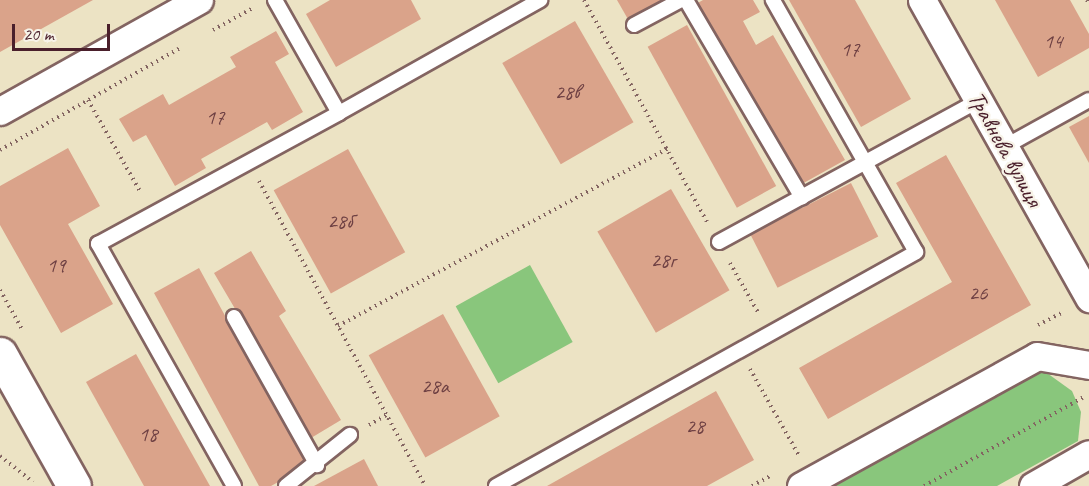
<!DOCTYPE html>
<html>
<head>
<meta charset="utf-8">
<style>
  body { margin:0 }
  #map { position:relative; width:1089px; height:486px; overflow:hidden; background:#ece3c4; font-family:Caveat,sans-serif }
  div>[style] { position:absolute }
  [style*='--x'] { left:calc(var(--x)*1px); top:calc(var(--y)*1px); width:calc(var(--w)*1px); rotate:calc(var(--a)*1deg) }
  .green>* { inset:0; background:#89c67c; transform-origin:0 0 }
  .building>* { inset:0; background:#daa38a; transform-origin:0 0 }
  .path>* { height:4px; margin-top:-2px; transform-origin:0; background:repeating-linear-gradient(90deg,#836461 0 1.5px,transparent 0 6px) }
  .roads { filter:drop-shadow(2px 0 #836461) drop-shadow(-2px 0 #836461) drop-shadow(0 2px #836461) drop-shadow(0 -2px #836461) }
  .lane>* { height:14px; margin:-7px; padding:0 7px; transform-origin:7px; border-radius:7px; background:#fff }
  .street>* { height:27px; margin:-13.5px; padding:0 13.5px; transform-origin:13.5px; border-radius:13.5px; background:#fff }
  .secondary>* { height:33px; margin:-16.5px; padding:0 16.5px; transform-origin:16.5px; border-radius:16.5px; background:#fff }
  span { translate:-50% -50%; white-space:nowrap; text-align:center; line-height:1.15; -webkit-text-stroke:4.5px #f7f3e8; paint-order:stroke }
  .number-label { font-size:21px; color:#6e4043 }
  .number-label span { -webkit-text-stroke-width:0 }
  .street-label { font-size:24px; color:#4a1f2b }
  .scale { position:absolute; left:12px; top:24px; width:98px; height:27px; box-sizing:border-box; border:3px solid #4a1f2b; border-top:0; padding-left:8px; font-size:18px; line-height:21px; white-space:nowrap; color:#4a1f2b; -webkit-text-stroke:4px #f7f3e8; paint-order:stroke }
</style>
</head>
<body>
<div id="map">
  <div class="green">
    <div style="left:530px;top:265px;width:88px;height:85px;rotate:61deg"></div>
    <div style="clip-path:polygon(1040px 368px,1072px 391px,1081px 412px,1078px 441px,997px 486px,831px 486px)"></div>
  </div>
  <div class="building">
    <div style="clip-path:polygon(0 0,93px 0,0 52px)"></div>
    <div style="clip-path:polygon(330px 0,411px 0,421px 19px,336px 67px,306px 14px)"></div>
    <div style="clip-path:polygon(617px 0,668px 0,629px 21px)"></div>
    <div style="clip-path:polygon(703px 0,753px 0,760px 12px,743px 21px,756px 45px,773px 35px,845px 160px,800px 185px,696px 4px)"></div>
    <div style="clip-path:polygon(789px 0,855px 0,911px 99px,861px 127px)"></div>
    <div style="clip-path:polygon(995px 0,1070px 0,1089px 34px,1089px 48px,1038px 77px)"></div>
    <div style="left:575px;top:21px;width:117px;height:84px;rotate:60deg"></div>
    <div style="left:687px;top:25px;width:184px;height:45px;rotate:61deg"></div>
    <div style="clip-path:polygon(276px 31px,289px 54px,275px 62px,303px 112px,272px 130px,267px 122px,201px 159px,206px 168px,175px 186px,146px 135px,133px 142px,119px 119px,163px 94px,169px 105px,236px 67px,230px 57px)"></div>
    <div style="clip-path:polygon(1089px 116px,1089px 163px,1069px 127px)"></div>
    <div style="clip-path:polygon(68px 148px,100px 206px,68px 224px,113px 304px,61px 333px,0 225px,0 186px)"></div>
    <div style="left:348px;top:149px;width:118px;height:85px;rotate:61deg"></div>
    <div style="clip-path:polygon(946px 155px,1031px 305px,828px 419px,799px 368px,952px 282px,896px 183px)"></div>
    <div style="left:851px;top:183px;width:60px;height:113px;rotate:63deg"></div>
    <div style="left:671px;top:189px;width:117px;height:85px;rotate:60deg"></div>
    <div style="clip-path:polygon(251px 251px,286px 311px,279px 316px,341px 420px,311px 438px,214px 273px)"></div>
    <div style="clip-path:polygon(199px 268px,307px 466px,271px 486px,259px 486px,154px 293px)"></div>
    <div style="left:443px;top:314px;width:117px;height:85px;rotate:61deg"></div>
    <div style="clip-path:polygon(136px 354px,210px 486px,144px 486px,86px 382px)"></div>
    <div style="clip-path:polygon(716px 391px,754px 460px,707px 486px,547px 486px)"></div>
    <div style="clip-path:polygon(364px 459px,378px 486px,314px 486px)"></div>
  </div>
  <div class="path">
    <div style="--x:584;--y:0;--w:254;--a:61"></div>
    <div style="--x:1087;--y:0;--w:4;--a:63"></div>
    <div style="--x:213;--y:30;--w:46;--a:-28.8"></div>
    <div style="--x:88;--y:100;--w:107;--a:60.3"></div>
    <div style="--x:0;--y:150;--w:209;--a:-29.5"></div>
    <div style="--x:259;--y:181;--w:347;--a:61.4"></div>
    <div style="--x:730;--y:263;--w:59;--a:60.4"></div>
    <div style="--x:0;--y:290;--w:45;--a:60.6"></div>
    <div style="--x:1038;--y:325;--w:28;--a:-27"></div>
    <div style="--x:338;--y:326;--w:374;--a:-28.3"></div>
    <div style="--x:750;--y:369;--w:98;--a:60.5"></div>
    <div style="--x:369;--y:425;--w:20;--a:-30"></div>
    <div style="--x:0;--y:456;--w:42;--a:38.2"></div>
    <div style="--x:752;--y:486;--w:23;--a:-29"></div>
    <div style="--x:924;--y:486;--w:185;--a:-29.1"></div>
  </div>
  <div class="roads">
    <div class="lane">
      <div style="--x:275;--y:0;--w:130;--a:60.5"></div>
      <div style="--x:339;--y:113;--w:231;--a:-29.3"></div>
      <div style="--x:686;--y:0;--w:229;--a:59.6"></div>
      <div style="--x:634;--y:25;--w:53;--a:-28"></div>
      <div style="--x:1004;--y:147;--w:97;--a:-28.9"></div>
      <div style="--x:719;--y:242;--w:295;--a:-28.6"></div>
      <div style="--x:234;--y:317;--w:170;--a:60.7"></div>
      <div style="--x:234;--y:486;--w:278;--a:-119.3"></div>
      <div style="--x:98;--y:244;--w:274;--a:-28.5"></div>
      <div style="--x:286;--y:486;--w:82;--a:-38.6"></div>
      <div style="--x:496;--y:486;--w:481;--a:-29.1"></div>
      <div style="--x:916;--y:252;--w:290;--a:-119.6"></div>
    </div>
    <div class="street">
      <div style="--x:922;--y:0;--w:342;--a:60.7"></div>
      <div style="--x:0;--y:111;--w:228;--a:-29.2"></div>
      <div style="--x:801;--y:486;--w:269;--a:-28.8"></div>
      <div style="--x:1037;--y:356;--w:53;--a:9.8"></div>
      <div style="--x:1033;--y:486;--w:64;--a:-29.7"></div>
    </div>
    <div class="secondary">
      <div style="--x:0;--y:354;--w:151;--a:60.7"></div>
    </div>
  </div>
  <div class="number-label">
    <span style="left:1053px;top:41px">14</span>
    <span style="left:850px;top:49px">17</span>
    <span style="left:567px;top:92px">28в</span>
    <span style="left:215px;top:117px">17</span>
    <span style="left:340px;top:221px">28б</span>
    <span style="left:663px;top:260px">28г</span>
    <span style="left:56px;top:265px">19</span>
    <span style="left:978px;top:293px">26</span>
    <span style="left:435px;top:386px">28а</span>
    <span style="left:695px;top:426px">28</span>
    <span style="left:148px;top:434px">18</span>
  </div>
  <div class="street-label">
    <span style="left:1005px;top:149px;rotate:61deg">Травнева вулиця</span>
  </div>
  <div class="scale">20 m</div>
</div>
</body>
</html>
